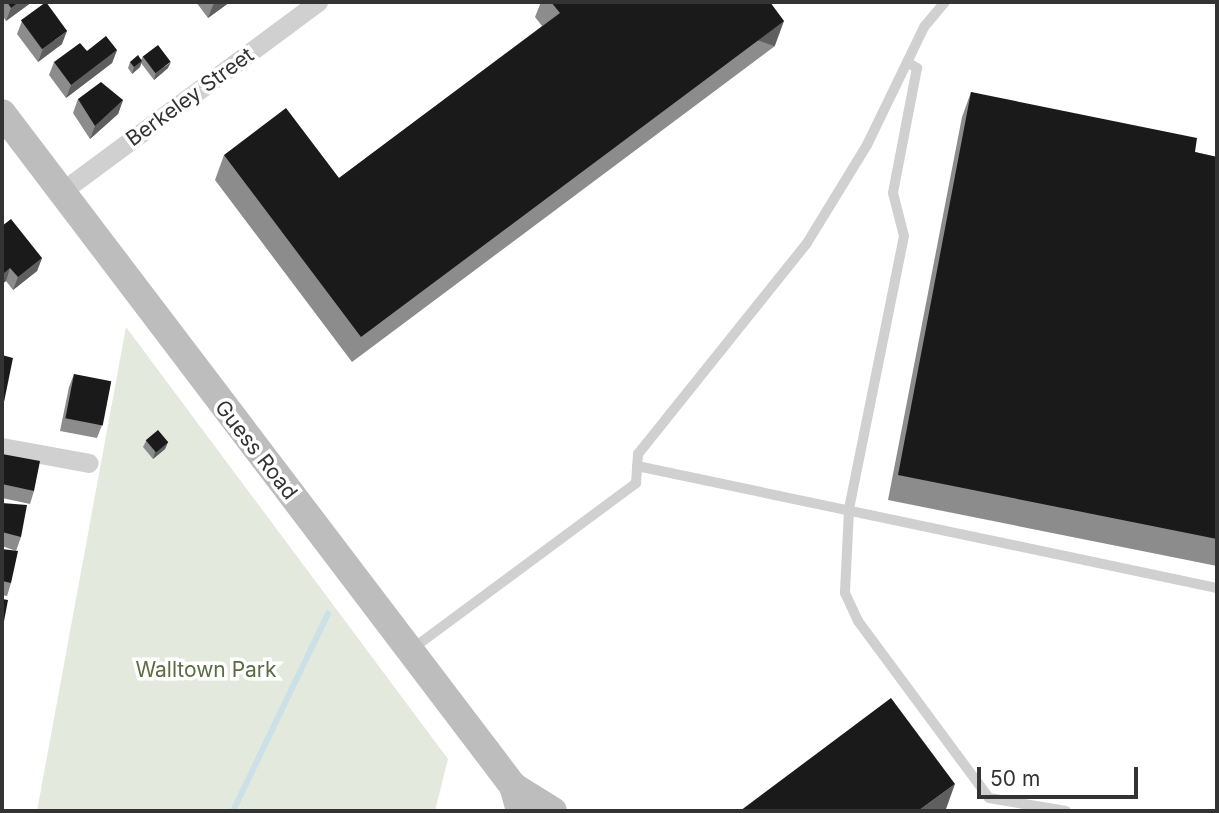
<!DOCTYPE html>
<html>
<head>
<meta charset="utf-8">
<style>
  body { margin:0 }
  #map { position:relative; width:1219px; height:813px; overflow:hidden; background:#fff; font-family:Inter,sans-serif }
  div>[style] { position:absolute }
  [style*='--x'] { left:calc(var(--x)*1px); top:calc(var(--y)*1px); width:calc(var(--w)*1px); rotate:calc(var(--a)*1deg) }
  .green>* { inset:0; background:#e4e9dd }
  .stream>* { height:6px; margin:-3px; padding:0 3px; transform-origin:3px; border-radius:3px; background:#cce1e7 }
  .lane>* { height:10px; margin:-5px; padding:0 5px; transform-origin:5px; border-radius:5px; background:#d0d0d0 }
  .street>* { height:19px; margin:-9.5px; padding:0 9.5px; transform-origin:9.5px; border-radius:9.5px; background:#d0d0d0 }
  .secondary>* { height:28px; margin:-14px; padding:0 14px; transform-origin:14px; border-radius:14px; background:#bdbdbd }
  .wall>* { inset:0; background:#8c8c8c }
  .shaded-wall>* { inset:0; background:#5f5f5f; transform-origin:0 0 }
  .building>* { inset:0; background:#1a1a1a; transform-origin:0 0 }
  span { translate:-50% -50%; white-space:nowrap; text-align:center; line-height:1.15; -webkit-text-stroke:7px #fff; paint-order:stroke }
  .street-label { font-size:21px; color:#333 }
  .park-label { font-size:21px; color:#5b6c43 }
  .frame { position:absolute; inset:0; border:4px solid #333; pointer-events:none }
  .scale { position:absolute; left:977px; top:767px; width:161px; height:32px; box-sizing:border-box; border:4px solid #333; border-top:0; padding-left:9px; font-size:21px; line-height:24px; white-space:nowrap; color:#333; -webkit-text-stroke:5px #fff; paint-order:stroke }
</style>
</head>
<body>
<div id="map">
  <div class="green">
    <div style="clip-path:polygon(126px 327px,448px 759px,435px 811px,37px 811px)"></div>
  </div>
  <div class="stream">
    <div style="--x:233;--y:811;--w:219;--a:-64.3"></div>
  </div>
  <div class="lane">
    <div style="--x:907;--y:62;--w:12;--a:31"></div>
    <div style="--x:917;--y:68;--w:127;--a:100.9"></div>
    <div style="--x:893;--y:193;--w:44;--a:75.7"></div>
    <div style="--x:904;--y:236;--w:279;--a:101.4"></div>
    <div style="--x:849;--y:510;--w:83;--a:92.8"></div>
    <div style="--x:845;--y:593;--w:31;--a:65"></div>
    <div style="--x:858;--y:621;--w:220;--a:53.5"></div>
    <div style="--x:989;--y:798;--w:78;--a:9.6"></div>
    <div style="--x:637;--y:466;--w:593;--a:11.88"></div>
    <div style="--x:412;--y:649;--w:279;--a:-36.5"></div>
    <div style="--x:636;--y:483;--w:29;--a:-86"></div>
    <div style="--x:638;--y:454;--w:270;--a:-51.3"></div>
    <div style="--x:807;--y:243;--w:115;--a:-58.5"></div>
    <div style="--x:867;--y:145;--w:131;--a:-64.2"></div>
    <div style="--x:924;--y:27;--w:33;--a:-50"></div>
  </div>
  <div class="street">
    <div style="--x:61;--y:192;--w:320;--a:-36.5"></div>
    <div style="--x:2;--y:447;--w:88;--a:10.4"></div>
  </div>
  <div class="secondary">
    <div style="--x:2;--y:113;--w:845;--a:52.79"></div>
    <div style="--x:513;--y:786;--w:26;--a:74"></div>
    <div style="--x:513;--y:786;--w:47;--a:32"></div>
  </div>
  <div class="wall">
    <div style="clip-path:polygon(2px 2px,32px 2px,6px 21px,2px 15px)"></div>
    <div style="clip-path:polygon(196px 2px,230px 2px,208px 18px)"></div>
    <div style="clip-path:polygon(541px 2px,770px 2px,775px 46px,352px 362px,215px 180px,224px 155px,339px 178px,542px 26px,535px 17px)"></div>
    <div style="clip-path:polygon(22px 21px,62px 44px,38px 62px,17px 34px)"></div>
    <div style="clip-path:polygon(117px 50px,112px 63px,66px 98px,49px 75px,54px 62px,87px 51px)"></div>
    <div style="clip-path:polygon(143px 56px,168px 68px,154px 80px,141px 63px,140px 67px,132px 74px,128px 68px,130px 62px,141px 60px)"></div>
    <div style="clip-path:polygon(971px 92px,1195px 152px,1217px 157px,1217px 566px,888px 500px,962px 117px)"></div>
    <div style="clip-path:polygon(78px 99px,123px 100px,118px 114px,90px 139px,73px 113px)"></div>
    <div style="clip-path:polygon(2px 226px,42px 258px,37px 271px,13px 290px,6px 281px,2px 284px)"></div>
    <div style="clip-path:polygon(74px 374px,102px 425px,97px 438px,60px 431px,69px 387px)"></div>
    <div style="clip-path:polygon(146px 441px,168px 442px,165px 449px,153px 459px,143px 447px)"></div>
    <div style="clip-path:polygon(2px 454px,34px 491px,30px 504px,2px 498px)"></div>
    <div style="clip-path:polygon(2px 503px,21px 537px,16px 551px,2px 546px)"></div>
    <div style="clip-path:polygon(2px 549px,11px 583px,7px 596px,2px 595px)"></div>
  </div>
  <div class="shaded-wall">
    <div style="clip-path:polygon(19px 2px,32px 2px,6px 21px,11px 8px)"></div>
    <div style="clip-path:polygon(217px 2px,230px 2px,208px 18px,213px 5px)"></div>
    <div style="left:784px;top:21px;width:27px;height:528px;rotate:110deg"></div>
    <div style="clip-path:polygon(67px 31px,62px 44px,38px 62px,43px 49px)"></div>
    <div style="clip-path:polygon(117px 50px,112px 63px,66px 98px,71px 85px)"></div>
    <div style="clip-path:polygon(142px 61px,140px 67px,132px 74px,134px 67px)"></div>
    <div style="clip-path:polygon(171px 62px,168px 68px,154px 80px,156px 73px)"></div>
    <div style="clip-path:polygon(123px 100px,118px 114px,90px 139px,95px 126px)"></div>
    <div style="clip-path:polygon(42px 258px,37px 271px,13px 290px,18px 277px)"></div>
    <div style="clip-path:polygon(10px 268px,6px 281px,2px 284px,3px 274px)"></div>
    <div style="clip-path:polygon(168px 442px,165px 449px,153px 459px,155px 452px)"></div>
    <div style="clip-path:polygon(955px 784px,946px 809px,942px 811px,918px 811px)"></div>
  </div>
  <div class="building">
    <div style="clip-path:polygon(7px 2px,19px 2px,11px 8px)"></div>
    <div style="left:46px;top:2px;width:36px;height:31px;rotate:54deg"></div>
    <div style="clip-path:polygon(551px 2px,770px 2px,784px 21px,361px 337px,224px 155px,286px 108px,339px 178px,560px 13px)"></div>
    <div style="clip-path:polygon(106px 36px,117px 50px,71px 85px,54px 62px,80px 43px,87px 51px)"></div>
    <div style="left:158px;top:45px;width:21px;height:19px;rotate:53deg"></div>
    <div style="clip-path:polygon(138px 55px,142px 61px,134px 67px,130px 62px)"></div>
    <div style="clip-path:polygon(101px 82px,123px 100px,95px 126px,78px 99px)"></div>
    <div style="clip-path:polygon(971px 92px,1197px 138px,1195px 152px,1217px 157px,1217px 539px,898px 475px)"></div>
    <div style="clip-path:polygon(11px 219px,42px 258px,18px 277px,10px 268px,3px 274px,2px 272px,2px 226px)"></div>
    <div style="clip-path:polygon(2px 355px,13px 358px,4px 402px,2px 401px)"></div>
    <div style="left:74px;top:374px;width:38px;height:45px;rotate:11deg"></div>
    <div style="left:158px;top:430px;width:16px;height:16px;rotate:50deg"></div>
    <div style="clip-path:polygon(2px 454px,40px 461px,34px 491px,2px 484px)"></div>
    <div style="clip-path:polygon(2px 503px,27px 505px,21px 537px,2px 532px)"></div>
    <div style="clip-path:polygon(2px 549px,18px 551px,11px 583px,2px 581px)"></div>
    <div style="clip-path:polygon(2px 599px,8px 600px,2px 632px)"></div>
    <div style="clip-path:polygon(891px 698px,955px 784px,918px 811px,740px 811px)"></div>
  </div>
  <div class="street-label">
    <span style="left:190px;top:97px;rotate:-36deg">Berkeley Street</span>
    <span style="left:256px;top:450px;rotate:52deg">Guess Road</span>
  </div>
  <div class="park-label">
    <span style="left:206px;top:670px">Walltown Park</span>
  </div>
  <div class="frame"></div>
  <div class="scale">50 m</div>
</div>
</body>
</html>
